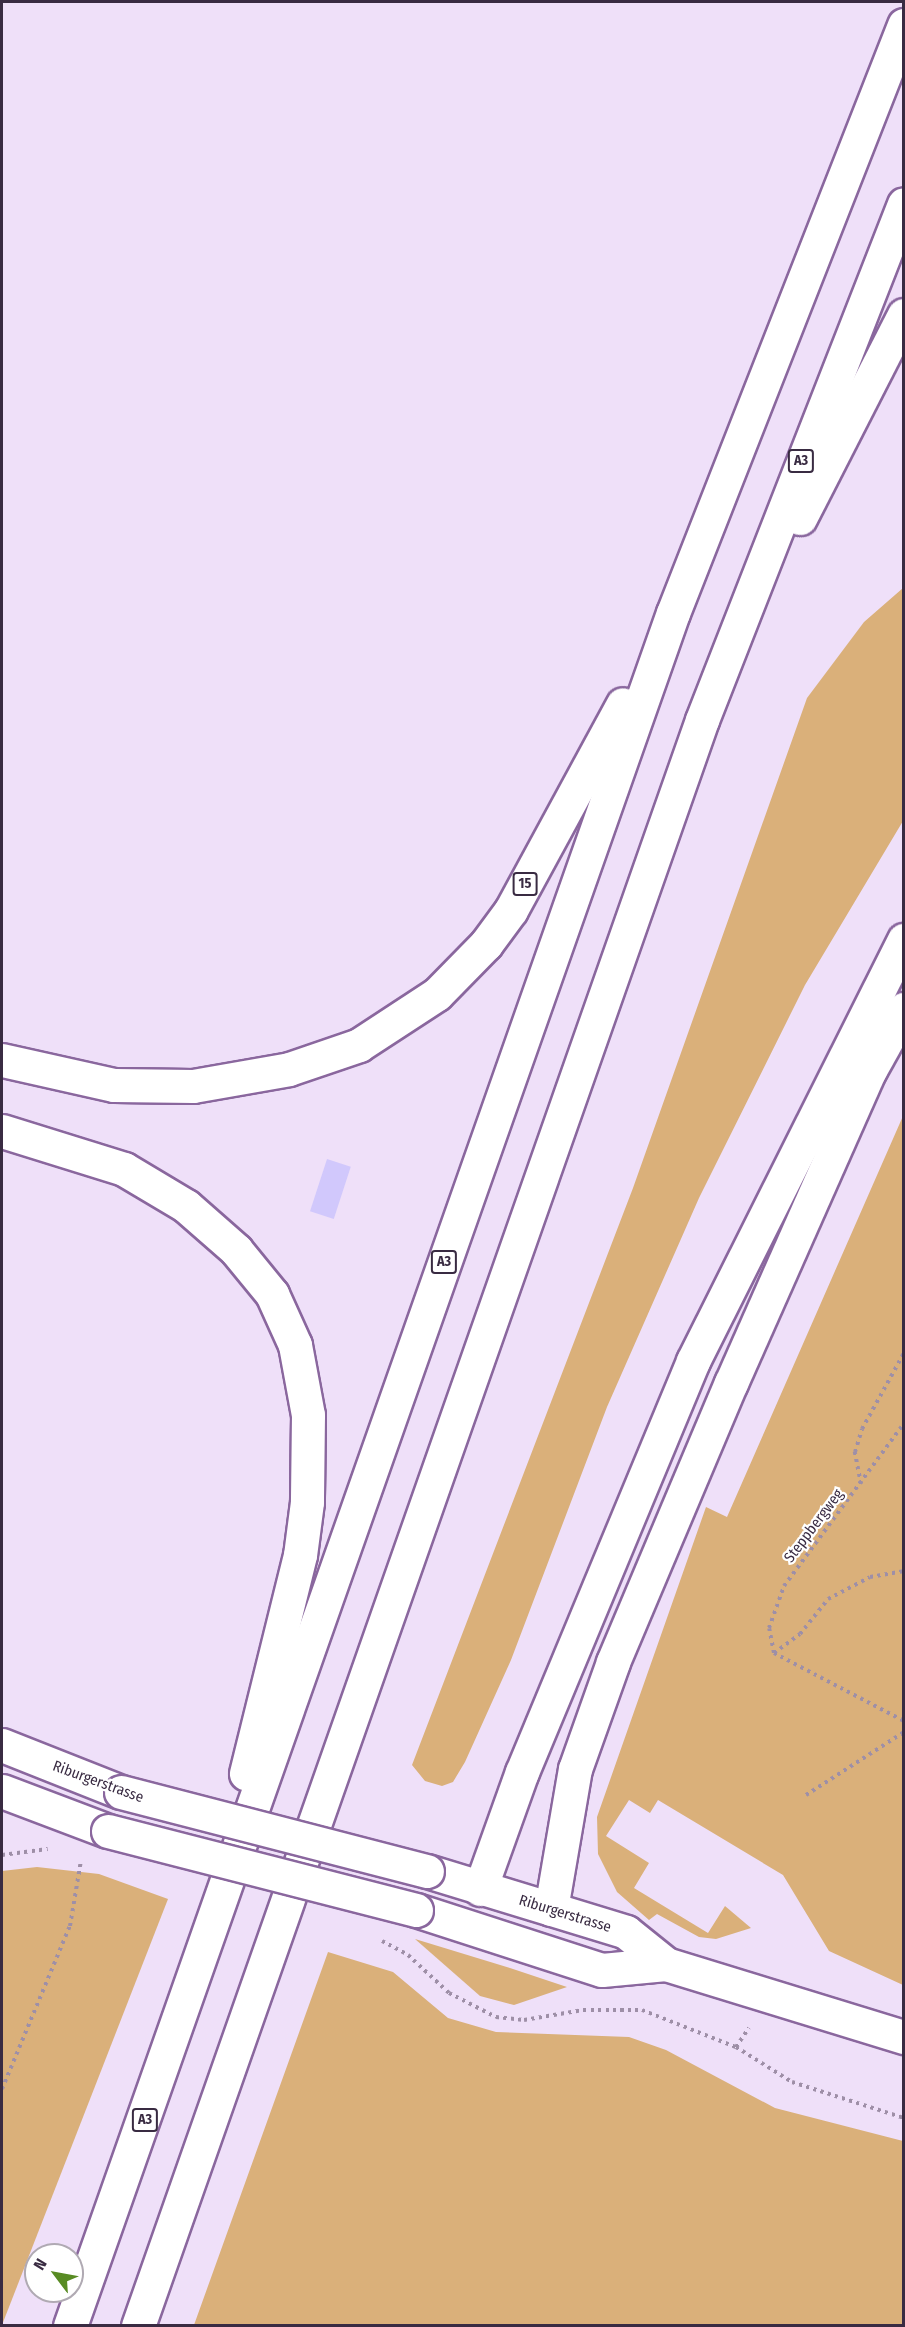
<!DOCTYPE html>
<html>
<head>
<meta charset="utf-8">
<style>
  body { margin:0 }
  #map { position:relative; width:905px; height:2327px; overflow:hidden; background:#efe0f9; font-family:"Fira Sans Condensed",sans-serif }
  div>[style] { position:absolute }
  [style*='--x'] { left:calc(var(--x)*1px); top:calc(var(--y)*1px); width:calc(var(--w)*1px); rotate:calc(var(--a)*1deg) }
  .green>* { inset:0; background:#dab07a }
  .building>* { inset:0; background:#d1c8fc; transform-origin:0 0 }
  .path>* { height:4px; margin-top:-2px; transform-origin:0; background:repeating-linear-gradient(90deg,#9e8fa7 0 3px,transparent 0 7.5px) }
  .roads { filter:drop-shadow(2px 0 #8a679e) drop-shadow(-2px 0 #8a679e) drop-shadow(0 2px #8a679e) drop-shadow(0 -2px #8a679e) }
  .secondary>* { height:33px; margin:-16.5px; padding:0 16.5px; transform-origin:16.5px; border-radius:16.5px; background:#fff }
  .highway>* { height:33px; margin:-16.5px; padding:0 16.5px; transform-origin:16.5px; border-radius:16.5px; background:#fff }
  .bridges { filter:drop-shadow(2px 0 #8a679e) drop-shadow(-2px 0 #8a679e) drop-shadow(0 2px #8a679e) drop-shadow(0 -2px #8a679e) }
  .secondary-bridge>* { height:33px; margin:-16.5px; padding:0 16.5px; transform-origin:16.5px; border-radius:16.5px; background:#fff }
  span { translate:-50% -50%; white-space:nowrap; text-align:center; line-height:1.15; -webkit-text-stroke:4.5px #fff; paint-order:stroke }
  .shield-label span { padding:2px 4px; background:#fff; border:2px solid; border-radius:4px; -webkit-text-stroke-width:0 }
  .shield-label { font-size:14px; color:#392b42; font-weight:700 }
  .street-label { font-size:15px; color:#392b42 }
  .frame { position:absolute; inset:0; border:3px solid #392b42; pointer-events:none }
  .north { position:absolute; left:24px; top:2243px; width:60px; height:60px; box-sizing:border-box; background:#fff; border:2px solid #b0aab3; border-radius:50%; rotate:302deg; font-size:16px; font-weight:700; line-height:24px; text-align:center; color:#392b42 }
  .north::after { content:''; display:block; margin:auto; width:21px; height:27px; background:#588b23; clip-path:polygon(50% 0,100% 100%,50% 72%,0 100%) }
</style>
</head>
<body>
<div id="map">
  <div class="green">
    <div style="clip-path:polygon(903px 588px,903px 821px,805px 985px,699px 1198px,607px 1407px,511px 1660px,465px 1762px,453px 1782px,442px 1786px,425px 1781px,412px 1765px,633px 1188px,807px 698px,864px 622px)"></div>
    <div style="clip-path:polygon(903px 1116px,903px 1985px,829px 1951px,783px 1875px,658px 1800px,650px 1813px,629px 1800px,606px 1836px,649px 1863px,634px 1888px,708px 1933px,725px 1906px,751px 1928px,716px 1939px,699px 1937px,657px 1914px,649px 1920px,617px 1892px,598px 1854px,597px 1817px,706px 1507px,727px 1517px)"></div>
    <div style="clip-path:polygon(37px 1867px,99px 1874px,168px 1899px,2px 2325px,2px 1871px)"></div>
    <div style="clip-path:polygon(415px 1939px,510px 1968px,567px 1987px,514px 2005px,480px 1996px)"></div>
    <div style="clip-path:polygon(328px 1952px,393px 1972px,448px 2018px,496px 2032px,629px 2037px,666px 2050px,775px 2108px,903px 2141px,903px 2325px,194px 2325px)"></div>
  </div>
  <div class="building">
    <div style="left:327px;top:1159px;width:25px;height:55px;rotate:18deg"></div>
  </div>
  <div class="path">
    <div style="--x:861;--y:1484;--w:33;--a:-101"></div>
    <div style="--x:855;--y:1452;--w:24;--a:-73"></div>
    <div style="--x:862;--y:1429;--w:87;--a:-61.1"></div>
    <div style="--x:774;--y:1653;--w:25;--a:-101"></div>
    <div style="--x:769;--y:1628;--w:45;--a:-70.3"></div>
    <div style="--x:784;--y:1586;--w:202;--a:-53.6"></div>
    <div style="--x:774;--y:1653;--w:32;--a:-36"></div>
    <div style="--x:800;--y:1634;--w:45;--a:-51.3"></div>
    <div style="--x:828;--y:1599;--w:47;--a:-27.6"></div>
    <div style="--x:870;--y:1577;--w:35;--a:-10"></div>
    <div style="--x:774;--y:1653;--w:147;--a:27.6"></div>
    <div style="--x:806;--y:1795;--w:117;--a:-32.7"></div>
    <div style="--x:2;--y:1855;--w:46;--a:-7.4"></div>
    <div style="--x:382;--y:1941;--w:30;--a:28"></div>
    <div style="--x:408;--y:1955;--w:56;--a:42.8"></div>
    <div style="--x:449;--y:1993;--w:53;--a:27.1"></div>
    <div style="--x:496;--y:2017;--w:28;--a:6"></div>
    <div style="--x:524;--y:2020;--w:60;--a:-9.6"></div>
    <div style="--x:583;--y:2010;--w:59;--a:0"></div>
    <div style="--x:642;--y:2010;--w:101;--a:21.5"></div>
    <div style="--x:736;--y:2047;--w:66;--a:32"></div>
    <div style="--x:792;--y:2082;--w:118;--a:17.8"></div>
    <div style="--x:736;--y:2047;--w:23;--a:-56"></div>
    <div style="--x:2;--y:2089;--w:177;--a:-67.4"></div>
    <div style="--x:70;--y:1926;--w:67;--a:-80.5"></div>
  </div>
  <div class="roads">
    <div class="secondary">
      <div style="--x:2;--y:1745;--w:128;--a:21.6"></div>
      <div style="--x:2;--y:1791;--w:113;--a:20.7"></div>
      <div style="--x:427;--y:1871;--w:208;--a:17"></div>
      <div style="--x:626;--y:1932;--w:51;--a:38.7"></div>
      <div style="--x:416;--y:1910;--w:195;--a:17.9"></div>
      <div style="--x:602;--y:1970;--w:64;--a:-5.4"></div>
      <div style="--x:666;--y:1964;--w:249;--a:17.1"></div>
    </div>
    <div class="highway">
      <div style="--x:800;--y:518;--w:228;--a:-62.9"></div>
      <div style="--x:2;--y:1060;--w:115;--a:12.6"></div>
      <div style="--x:114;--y:1085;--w:79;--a:0.7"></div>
      <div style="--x:193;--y:1086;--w:97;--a:-10"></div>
      <div style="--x:289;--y:1069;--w:74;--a:-18.9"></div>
      <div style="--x:359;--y:1045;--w:93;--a:-33.2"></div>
      <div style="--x:437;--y:994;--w:70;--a:-45.6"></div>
      <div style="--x:486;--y:944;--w:42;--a:-53.7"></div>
      <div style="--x:511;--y:910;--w:234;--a:-61.5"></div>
      <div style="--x:2;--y:1131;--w:128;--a:17.3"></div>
      <div style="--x:124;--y:1169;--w:72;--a:30.8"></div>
      <div style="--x:186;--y:1206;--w:67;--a:41.3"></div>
      <div style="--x:236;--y:1250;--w:57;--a:50.7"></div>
      <div style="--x:272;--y:1294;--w:56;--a:65.7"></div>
      <div style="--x:295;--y:1345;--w:71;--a:79.5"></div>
      <div style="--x:308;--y:1415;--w:87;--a:90.7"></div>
      <div style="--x:307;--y:1502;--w:53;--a:97.5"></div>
      <div style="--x:300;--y:1555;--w:225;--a:103.9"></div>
      <div style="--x:480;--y:1889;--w:124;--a:-70.3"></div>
      <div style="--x:522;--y:1772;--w:445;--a:-67.4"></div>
      <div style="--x:693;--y:1361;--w:471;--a:-63.4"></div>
      <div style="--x:551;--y:1909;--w:142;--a:-80.3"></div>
      <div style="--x:575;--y:1769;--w:114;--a:-70.4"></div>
      <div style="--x:613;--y:1662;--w:303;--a:-67.1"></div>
      <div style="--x:731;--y:1383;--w:342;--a:-66.1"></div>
      <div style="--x:870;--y:1070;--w:70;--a:-60.9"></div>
      <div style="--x:70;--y:2326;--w:1816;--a:-70.61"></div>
      <div style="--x:673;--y:613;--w:632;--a:-68.55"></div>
      <div style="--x:138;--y:2326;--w:1702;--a:-70.65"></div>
      <div style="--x:702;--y:720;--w:554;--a:-68.62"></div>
    </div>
  </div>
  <div class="bridges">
    <div class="secondary-bridge">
      <div style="--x:121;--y:1792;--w:316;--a:14.5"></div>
      <div style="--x:108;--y:1831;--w:318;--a:14.4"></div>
    </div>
  </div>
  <div class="shield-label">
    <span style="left:801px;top:461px">A3</span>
    <span style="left:525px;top:884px">15</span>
    <span style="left:444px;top:1262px">A3</span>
    <span style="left:145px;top:2120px">A3</span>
  </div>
  <div class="street-label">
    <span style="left:814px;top:1526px;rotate:-53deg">Steppbergweg</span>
    <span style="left:98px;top:1782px;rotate:20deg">Riburgerstrasse</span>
    <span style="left:565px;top:1914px;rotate:17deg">Riburgerstrasse</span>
  </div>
  <div class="frame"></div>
  <div class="north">N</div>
</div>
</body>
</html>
